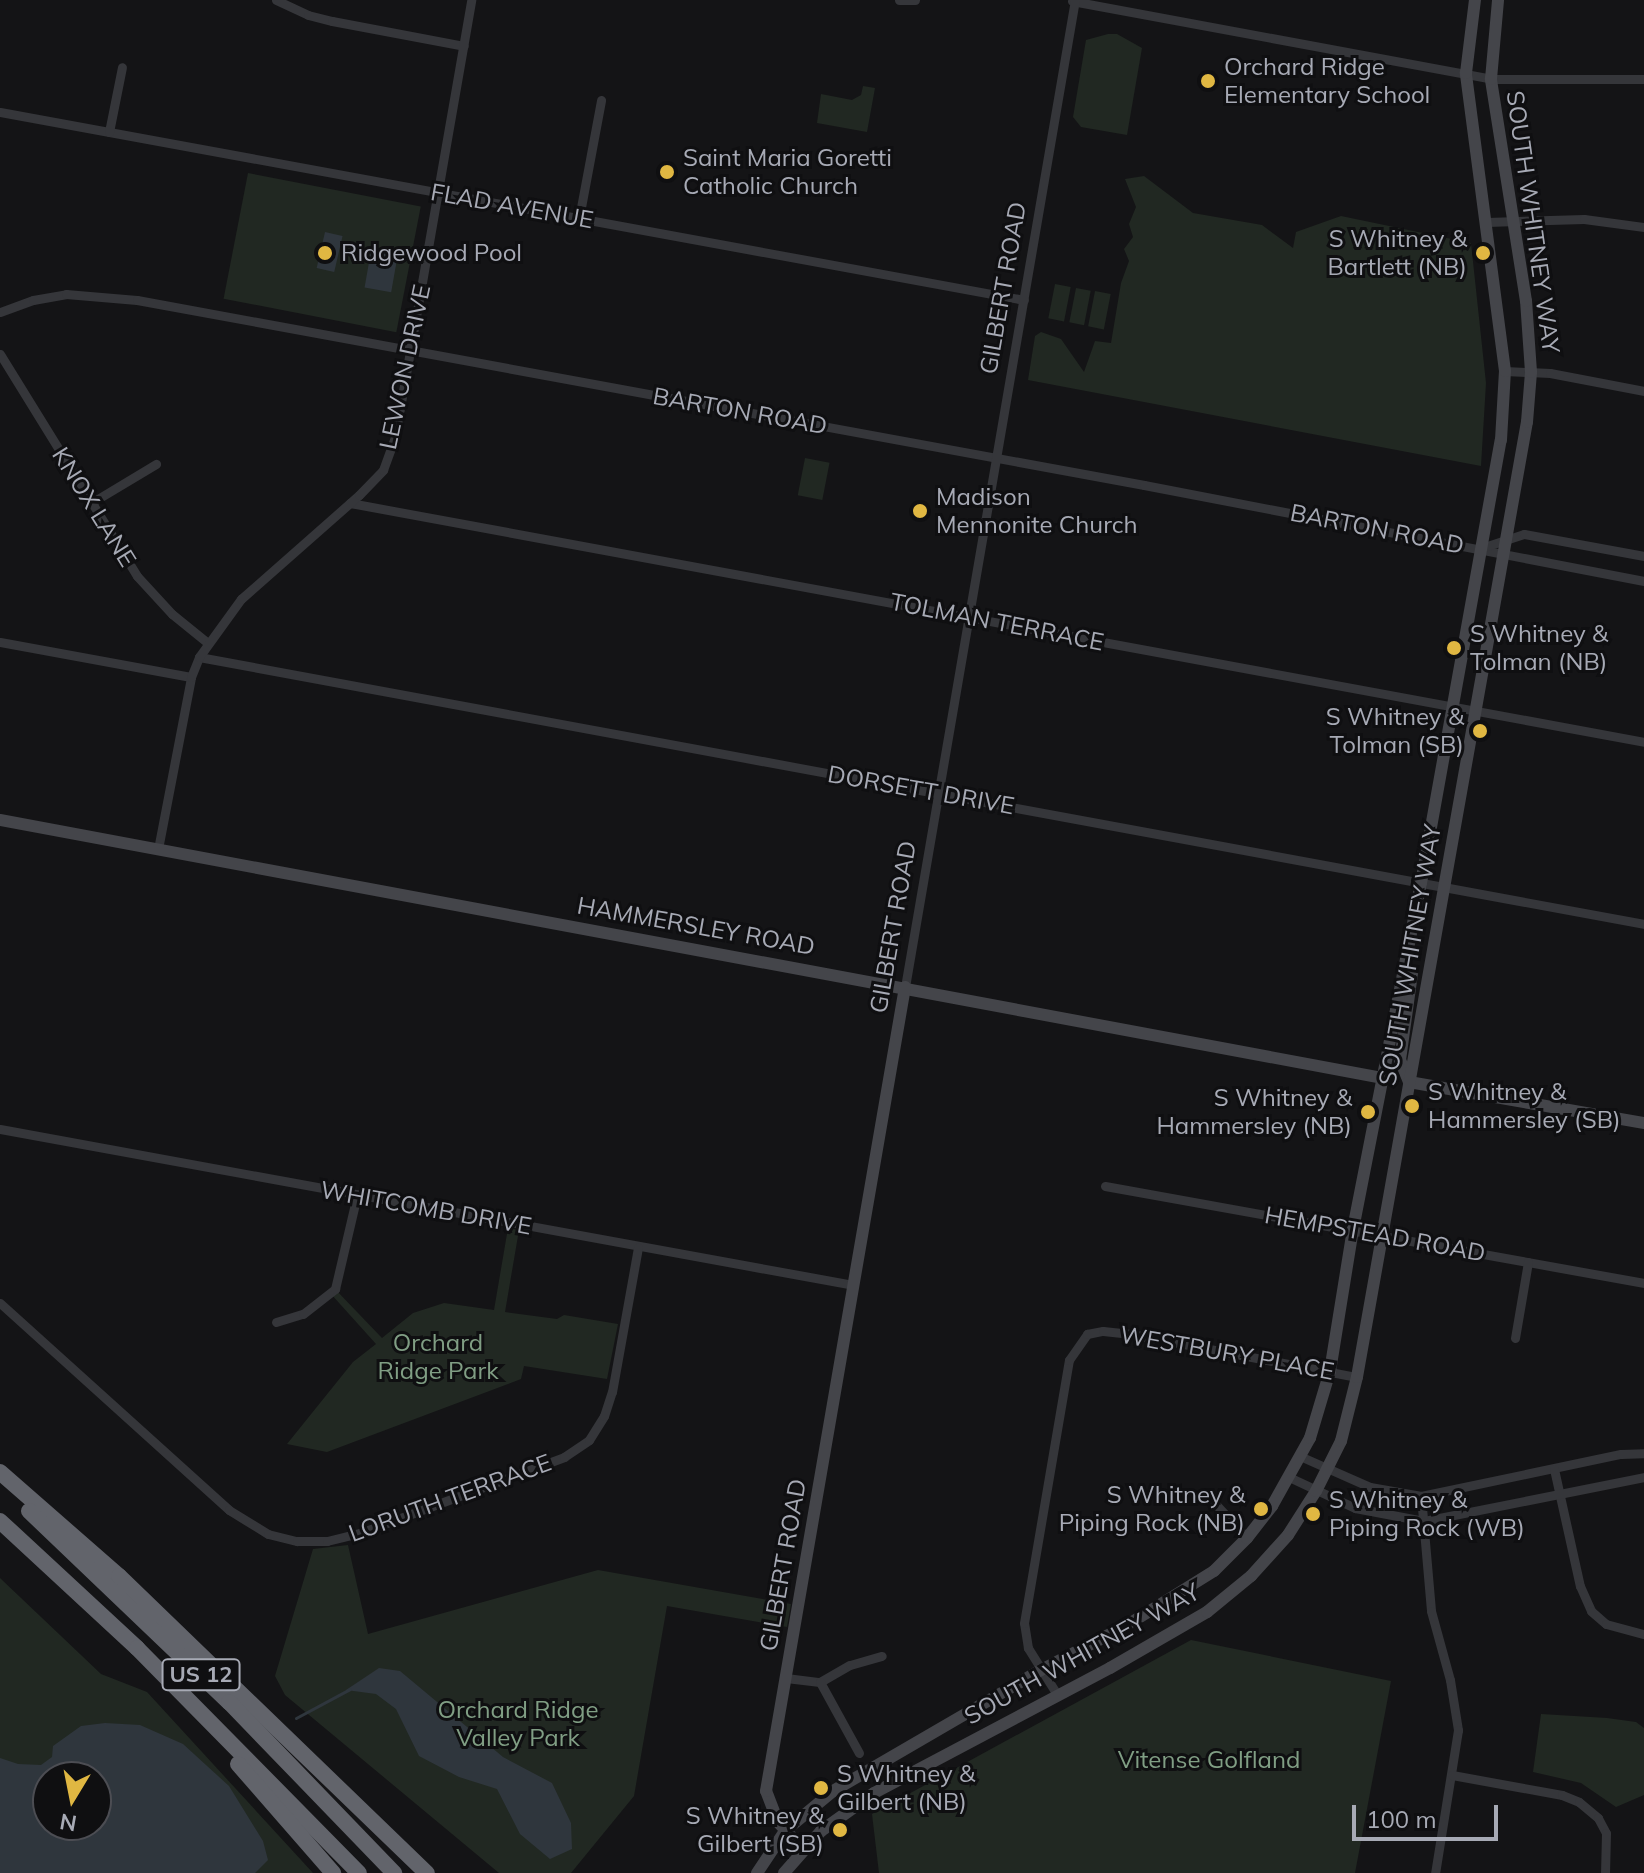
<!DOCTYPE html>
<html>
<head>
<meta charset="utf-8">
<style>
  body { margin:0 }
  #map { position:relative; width:1644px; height:1873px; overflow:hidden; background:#141416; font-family:Mulish,sans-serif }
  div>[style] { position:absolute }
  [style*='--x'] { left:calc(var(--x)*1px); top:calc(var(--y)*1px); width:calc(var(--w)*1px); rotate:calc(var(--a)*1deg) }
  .green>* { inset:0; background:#212822; transform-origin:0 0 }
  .water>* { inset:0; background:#2f363d; transform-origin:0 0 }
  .stream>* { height:3px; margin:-1.5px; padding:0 1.5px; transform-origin:1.5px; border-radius:1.5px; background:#2f363d }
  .street>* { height:9px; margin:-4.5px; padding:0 4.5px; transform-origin:4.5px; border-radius:4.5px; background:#35363a }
  .secondary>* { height:12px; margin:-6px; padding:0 6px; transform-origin:6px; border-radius:6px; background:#44454a }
  .highway>* { height:16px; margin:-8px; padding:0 8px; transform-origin:8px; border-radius:8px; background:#62646b }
  .dots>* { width:22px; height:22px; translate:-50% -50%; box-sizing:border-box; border:4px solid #0f0f11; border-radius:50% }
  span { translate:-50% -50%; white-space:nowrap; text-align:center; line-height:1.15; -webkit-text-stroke:6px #0f0f11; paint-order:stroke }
  .shield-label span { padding:2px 6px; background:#0f0f11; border:2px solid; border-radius:6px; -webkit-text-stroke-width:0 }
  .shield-label { font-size:22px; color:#a7aab5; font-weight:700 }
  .poi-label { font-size:24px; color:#a7aab5 }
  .left { translate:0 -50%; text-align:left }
  .right { translate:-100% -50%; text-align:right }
  .street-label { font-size:24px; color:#a7aab5 }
  .park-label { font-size:24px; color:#809e84 }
  .north { position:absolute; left:32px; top:1761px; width:80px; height:80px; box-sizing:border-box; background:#0f0f11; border:2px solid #4c4d53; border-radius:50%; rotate:190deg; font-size:22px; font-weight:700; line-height:32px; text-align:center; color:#a7aab5 }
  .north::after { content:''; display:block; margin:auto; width:28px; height:36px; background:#e0b742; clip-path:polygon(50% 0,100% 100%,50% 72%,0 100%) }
  .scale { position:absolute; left:1352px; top:1805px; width:146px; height:36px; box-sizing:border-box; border:4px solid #a7aab5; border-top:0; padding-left:10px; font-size:24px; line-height:28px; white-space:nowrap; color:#a7aab5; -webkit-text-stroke:6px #0f0f11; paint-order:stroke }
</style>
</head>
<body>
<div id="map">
  <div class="green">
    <div style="clip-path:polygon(1108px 34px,1117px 34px,1142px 48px,1127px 135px,1081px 127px,1073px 117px,1086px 40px)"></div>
    <div style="clip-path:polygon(863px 86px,875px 88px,867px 132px,817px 123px,821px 94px,852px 100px,861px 95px)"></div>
    <div style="left:248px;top:173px;width:176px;height:128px;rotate:11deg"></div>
    <div style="clip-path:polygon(1144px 176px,1193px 213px,1262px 225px,1293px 248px,1296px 232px,1341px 216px,1471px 243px,1486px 383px,1481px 466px,1028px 380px,1035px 336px,1041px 332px,1061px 339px,1084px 372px,1095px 341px,1111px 343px,1121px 283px,1129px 261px,1124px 249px,1133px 237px,1129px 224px,1136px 207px,1125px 179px)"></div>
    <div style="left:1055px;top:284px;width:16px;height:35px;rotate:11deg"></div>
    <div style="left:1076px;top:288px;width:15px;height:35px;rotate:11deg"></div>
    <div style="left:1095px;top:291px;width:16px;height:36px;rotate:11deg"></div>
    <div style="left:805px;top:458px;width:25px;height:38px;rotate:11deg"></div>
    <div style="clip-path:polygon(508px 1228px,519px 1230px,505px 1312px,557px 1319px,564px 1315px,618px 1324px,607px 1379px,524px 1366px,521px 1379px,327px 1452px,287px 1444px,353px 1362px,376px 1344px,331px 1294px,335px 1289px,382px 1338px,413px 1313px,444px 1303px,494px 1310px)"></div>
    <div style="clip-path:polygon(348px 1545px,368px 1634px,598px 1570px,791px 1604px,787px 1627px,667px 1606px,634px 1796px,571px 1873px,499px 1873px,285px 1695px,275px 1676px,313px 1549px)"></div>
    <div style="clip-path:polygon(evenodd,0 1578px,101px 1674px,147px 1692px,313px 1873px,0 1873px,0 1578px,48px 1777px,96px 1777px,96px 1825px,48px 1825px,48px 1777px)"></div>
    <div style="clip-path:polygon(1191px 1640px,1391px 1681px,1355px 1873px,879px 1873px,872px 1814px)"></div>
    <div style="clip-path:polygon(1541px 1714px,1607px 1718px,1636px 1722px,1644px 1728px,1644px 1795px,1616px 1807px,1581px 1783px,1533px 1772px)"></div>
  </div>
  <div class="water">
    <div style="left:325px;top:232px;width:18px;height:37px;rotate:13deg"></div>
    <div style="left:371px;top:251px;width:27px;height:37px;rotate:10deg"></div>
    <div style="clip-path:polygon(379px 1668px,400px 1671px,503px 1757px,552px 1783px,571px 1823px,572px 1849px,550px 1859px,520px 1834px,497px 1789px,459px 1777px,419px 1756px,396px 1709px,376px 1694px,346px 1690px)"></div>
    <div style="clip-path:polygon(evenodd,105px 1723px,140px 1725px,183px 1744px,229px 1786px,263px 1841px,268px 1860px,255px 1873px,0 1873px,0 1758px,18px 1764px,41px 1765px,52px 1757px,53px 1746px,81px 1726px,105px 1723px,48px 1777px,96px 1777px,96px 1825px,48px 1825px,48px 1777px)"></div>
  </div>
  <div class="stream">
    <div style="--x:296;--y:1718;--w:61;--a:-28.2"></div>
  </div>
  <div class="street">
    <div style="--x:276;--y:0;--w:35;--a:25"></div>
    <div style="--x:308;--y:15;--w:25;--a:14"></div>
    <div style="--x:332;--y:21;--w:134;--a:10.7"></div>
    <div style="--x:899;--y:0;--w:16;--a:0"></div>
    <div style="--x:1072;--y:1;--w:426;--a:10.5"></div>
    <div style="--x:1491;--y:79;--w:153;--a:0"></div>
    <div style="--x:0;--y:112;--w:1041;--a:10.4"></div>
    <div style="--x:109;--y:132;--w:66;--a:-78.7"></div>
    <div style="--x:579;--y:218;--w:120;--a:-79.4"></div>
    <div style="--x:1487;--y:222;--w:97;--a:-1.8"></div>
    <div style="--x:1584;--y:219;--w:61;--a:7.6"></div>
    <div style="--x:0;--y:312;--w:35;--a:-20"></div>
    <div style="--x:33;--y:300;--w:34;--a:-10"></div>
    <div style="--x:66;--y:294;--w:71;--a:4.8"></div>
    <div style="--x:137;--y:300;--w:1024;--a:10.41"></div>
    <div style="--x:1144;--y:485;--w:509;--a:10.87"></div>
    <div style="--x:0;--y:354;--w:261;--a:58.3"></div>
    <div style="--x:137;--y:576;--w:52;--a:47.4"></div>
    <div style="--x:172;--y:614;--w:46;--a:38.9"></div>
    <div style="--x:1505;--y:371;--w:45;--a:2.5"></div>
    <div style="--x:1550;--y:373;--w:96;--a:10.8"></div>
    <div style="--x:91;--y:503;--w:76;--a:-31"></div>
    <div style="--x:350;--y:503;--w:1316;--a:10.46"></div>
    <div style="--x:1481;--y:548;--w:45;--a:-18"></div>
    <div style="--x:1524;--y:534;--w:122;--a:10.4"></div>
    <div style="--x:0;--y:642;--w:194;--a:10.4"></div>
    <div style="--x:199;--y:657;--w:1469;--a:10.47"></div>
    <div style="--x:158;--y:849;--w:175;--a:-79.1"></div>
    <div style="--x:191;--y:677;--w:22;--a:-68"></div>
    <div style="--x:199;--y:657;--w:72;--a:-54.1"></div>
    <div style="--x:241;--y:599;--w:157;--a:-41.4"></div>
    <div style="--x:359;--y:495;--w:35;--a:-46"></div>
    <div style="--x:383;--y:470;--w:35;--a:-70"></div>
    <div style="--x:395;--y:437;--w:444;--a:-80.1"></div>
    <div style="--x:905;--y:987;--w:1002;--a:-80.23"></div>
    <div style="--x:0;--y:1129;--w:867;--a:10.36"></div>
    <div style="--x:1105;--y:1186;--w:548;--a:10.2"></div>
    <div style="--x:0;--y:1303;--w:309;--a:42.1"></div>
    <div style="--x:229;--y:1510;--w:46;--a:31.6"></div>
    <div style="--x:268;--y:1534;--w:30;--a:14"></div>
    <div style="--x:297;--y:1541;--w:30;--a:0"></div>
    <div style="--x:327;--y:1541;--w:34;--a:-14"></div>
    <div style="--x:360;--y:1533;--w:218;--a:-20.4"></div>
    <div style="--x:564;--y:1457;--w:30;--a:-34"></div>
    <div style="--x:589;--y:1440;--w:28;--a:-58"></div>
    <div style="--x:604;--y:1416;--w:25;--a:-72"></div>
    <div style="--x:612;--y:1392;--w:147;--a:-79.8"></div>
    <div style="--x:276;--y:1322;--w:28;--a:-17"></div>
    <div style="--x:303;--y:1314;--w:41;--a:-38"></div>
    <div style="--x:335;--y:1289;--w:97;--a:-76.8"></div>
    <div style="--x:1515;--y:1338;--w:77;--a:-80.3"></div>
    <div style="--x:1302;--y:1457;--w:74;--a:23.8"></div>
    <div style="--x:1370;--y:1487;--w:52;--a:10"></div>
    <div style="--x:1421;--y:1496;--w:204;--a:-11.9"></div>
    <div style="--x:1621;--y:1454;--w:23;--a:-2"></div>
    <div style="--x:1554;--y:1469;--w:120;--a:77.5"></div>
    <div style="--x:1580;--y:1586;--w:27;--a:66"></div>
    <div style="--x:1591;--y:1611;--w:20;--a:41"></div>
    <div style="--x:1606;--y:1624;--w:39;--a:15"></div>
    <div style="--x:1291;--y:1478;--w:71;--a:25.1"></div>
    <div style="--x:1355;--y:1508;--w:70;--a:10.7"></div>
    <div style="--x:1424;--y:1521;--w:224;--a:-11.3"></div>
    <div style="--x:1421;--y:1496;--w:115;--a:85"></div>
    <div style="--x:1431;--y:1611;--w:72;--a:74.6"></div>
    <div style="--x:1450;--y:1680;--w:51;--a:80.9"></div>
    <div style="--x:1458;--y:1730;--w:145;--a:99.1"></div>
    <div style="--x:1209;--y:1497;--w:56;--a:47.2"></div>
    <div style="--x:786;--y:1678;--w:34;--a:7"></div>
    <div style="--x:820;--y:1682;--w:34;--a:-30"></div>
    <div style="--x:850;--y:1665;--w:33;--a:-16"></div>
    <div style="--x:820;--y:1682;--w:81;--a:61.2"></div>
    <div style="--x:1058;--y:1696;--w:57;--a:-122"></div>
    <div style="--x:1028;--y:1648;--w:25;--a:-99"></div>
    <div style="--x:1024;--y:1623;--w:267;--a:-80.3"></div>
    <div style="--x:1069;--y:1360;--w:32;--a:-55"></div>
    <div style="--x:1087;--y:1334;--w:16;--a:-11"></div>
    <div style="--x:1103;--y:1331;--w:28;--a:6"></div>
    <div style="--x:1131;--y:1334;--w:230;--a:10.8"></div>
    <div style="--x:1452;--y:1775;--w:112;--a:10.3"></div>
    <div style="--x:1562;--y:1795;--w:18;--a:22"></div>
    <div style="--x:1579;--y:1802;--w:25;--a:40"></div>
    <div style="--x:1598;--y:1818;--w:17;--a:62"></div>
    <div style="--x:1606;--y:1833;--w:40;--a:91.4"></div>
  </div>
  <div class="secondary">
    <div style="--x:0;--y:820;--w:1407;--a:10.57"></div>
    <div style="--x:1409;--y:1082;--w:239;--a:9.9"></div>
    <div style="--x:1409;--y:1082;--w:24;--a:-112"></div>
    <div style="--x:1400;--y:1060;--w:88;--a:-82.1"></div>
    <div style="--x:803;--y:1849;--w:37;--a:-133"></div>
    <div style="--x:778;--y:1822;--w:33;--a:-111"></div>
    <div style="--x:766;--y:1791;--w:816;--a:-80.19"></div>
    <div style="--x:757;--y:1873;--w:50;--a:-56.3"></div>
    <div style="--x:785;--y:1831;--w:62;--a:-39.8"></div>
    <div style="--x:833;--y:1791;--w:241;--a:-30.2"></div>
    <div style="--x:1041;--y:1670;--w:93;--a:-27.4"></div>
    <div style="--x:1124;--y:1627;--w:106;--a:-31.9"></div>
    <div style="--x:1214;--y:1571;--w:47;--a:-45"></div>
    <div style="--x:1247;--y:1538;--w:41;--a:-52"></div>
    <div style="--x:1272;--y:1506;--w:78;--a:-60.8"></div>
    <div style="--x:1310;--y:1438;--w:70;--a:-73.4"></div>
    <div style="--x:1330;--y:1371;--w:144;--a:-80.8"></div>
    <div style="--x:1353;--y:1229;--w:353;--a:-78.9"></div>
    <div style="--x:1421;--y:883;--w:450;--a:-79.8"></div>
    <div style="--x:1501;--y:440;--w:69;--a:-86.7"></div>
    <div style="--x:1505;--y:371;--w:301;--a:-97.5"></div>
    <div style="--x:1466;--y:73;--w:74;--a:-83"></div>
    <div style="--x:784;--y:1873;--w:56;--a:-48.6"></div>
    <div style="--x:821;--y:1831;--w:65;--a:-35.6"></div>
    <div style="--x:874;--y:1793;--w:267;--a:-27.9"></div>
    <div style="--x:1110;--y:1668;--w:112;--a:-30"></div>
    <div style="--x:1207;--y:1612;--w:57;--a:-39.3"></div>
    <div style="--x:1251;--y:1576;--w:55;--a:-47.9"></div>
    <div style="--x:1288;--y:1535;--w:52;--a:-57.5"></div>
    <div style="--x:1316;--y:1491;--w:56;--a:-63.4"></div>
    <div style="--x:1341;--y:1441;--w:66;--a:-76"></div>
    <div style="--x:1357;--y:1377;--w:970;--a:-79.91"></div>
    <div style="--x:1527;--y:422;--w:50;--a:-85.4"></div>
    <div style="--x:1531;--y:372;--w:71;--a:-94"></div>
    <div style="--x:1526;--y:301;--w:225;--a:-99"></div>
    <div style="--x:1491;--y:79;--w:79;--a:-84.9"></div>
  </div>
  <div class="highway">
    <div style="--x:0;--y:1472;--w:158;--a:41.2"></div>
    <div style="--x:119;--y:1576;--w:428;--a:44"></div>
    <div style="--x:29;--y:1511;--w:277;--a:43.7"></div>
    <div style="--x:229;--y:1702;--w:238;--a:46"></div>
    <div style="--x:0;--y:1521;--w:187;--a:42.8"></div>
    <div style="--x:137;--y:1648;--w:316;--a:45.4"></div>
    <div style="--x:238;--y:1764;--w:145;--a:48.9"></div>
  </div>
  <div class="dots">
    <div style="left:1208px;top:81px;background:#e0b742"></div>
    <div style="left:667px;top:172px;background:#e0b742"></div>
    <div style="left:325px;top:253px;background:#e0b742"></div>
    <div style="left:1483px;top:253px;background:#e0b742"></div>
    <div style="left:920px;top:511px;background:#e0b742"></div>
    <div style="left:1454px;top:648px;background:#e0b742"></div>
    <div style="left:1480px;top:731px;background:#e0b742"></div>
    <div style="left:1412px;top:1106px;background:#e0b742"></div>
    <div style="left:1368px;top:1112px;background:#e0b742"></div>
    <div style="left:1261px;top:1509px;background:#e0b742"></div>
    <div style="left:1313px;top:1514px;background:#e0b742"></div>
    <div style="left:821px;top:1788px;background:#e0b742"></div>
    <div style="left:840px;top:1830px;background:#e0b742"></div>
  </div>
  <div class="shield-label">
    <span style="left:201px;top:1675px">US 12</span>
  </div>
  <div class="poi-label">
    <span class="left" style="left:1224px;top:81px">Orchard Ridge<br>Elementary School</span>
    <span class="left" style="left:683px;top:172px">Saint Maria Goretti<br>Catholic Church</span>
    <span class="right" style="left:1467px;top:253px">S Whitney &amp;<br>Bartlett (NB)</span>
    <span class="left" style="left:341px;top:253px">Ridgewood Pool</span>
    <span class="left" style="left:936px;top:511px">Madison<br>Mennonite Church</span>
    <span class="left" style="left:1470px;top:648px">S Whitney &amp;<br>Tolman (NB)</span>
    <span class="right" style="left:1464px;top:731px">S Whitney &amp;<br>Tolman (SB)</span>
    <span class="left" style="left:1428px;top:1106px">S Whitney &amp;<br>Hammersley (SB)</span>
    <span class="right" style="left:1352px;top:1112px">S Whitney &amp;<br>Hammersley (NB)</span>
    <span class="right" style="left:1245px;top:1509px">S Whitney &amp;<br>Piping Rock (NB)</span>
    <span class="left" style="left:1329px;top:1514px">S Whitney &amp;<br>Piping Rock (WB)</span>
    <span class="left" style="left:837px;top:1788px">S Whitney &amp;<br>Gilbert (NB)</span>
    <span class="right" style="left:824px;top:1830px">S Whitney &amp;<br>Gilbert (SB)</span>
  </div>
  <div class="street-label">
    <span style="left:512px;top:206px;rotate:10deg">FLAD AVENUE</span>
    <span style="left:1533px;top:222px;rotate:82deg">SOUTH WHITNEY WAY</span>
    <span style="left:1003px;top:288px;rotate:-80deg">GILBERT ROAD</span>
    <span style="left:405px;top:367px;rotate:-78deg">LEWON DRIVE</span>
    <span style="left:740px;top:411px;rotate:10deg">BARTON ROAD</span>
    <span style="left:94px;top:507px;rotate:58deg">KNOX LANE</span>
    <span style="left:1377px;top:529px;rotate:11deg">BARTON ROAD</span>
    <span style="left:997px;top:622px;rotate:11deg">TOLMAN TERRACE</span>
    <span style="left:921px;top:790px;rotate:10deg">DORSETT DRIVE</span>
    <span style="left:696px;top:926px;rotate:10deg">HAMMERSLEY ROAD</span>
    <span style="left:893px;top:927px;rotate:-80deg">GILBERT ROAD</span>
    <span style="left:1410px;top:955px;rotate:-80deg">SOUTH WHITNEY WAY</span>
    <span style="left:426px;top:1208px;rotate:10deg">WHITCOMB DRIVE</span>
    <span style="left:1375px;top:1234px;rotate:10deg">HEMPSTEAD ROAD</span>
    <span style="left:1227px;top:1353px;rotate:10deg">WESTBURY PLACE</span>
    <span style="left:450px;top:1498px;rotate:-20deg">LORUTH TERRACE</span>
    <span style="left:783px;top:1565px;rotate:-80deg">GILBERT ROAD</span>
    <span style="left:1082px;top:1654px;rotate:-29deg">SOUTH WHITNEY WAY</span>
  </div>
  <div class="park-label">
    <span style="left:438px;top:1357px">Orchard<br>Ridge Park</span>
    <span style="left:518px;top:1724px">Orchard Ridge<br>Valley Park</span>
    <span style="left:1209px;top:1760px">Vitense Golfland</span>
  </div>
  <div class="north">N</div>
  <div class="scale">100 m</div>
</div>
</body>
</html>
